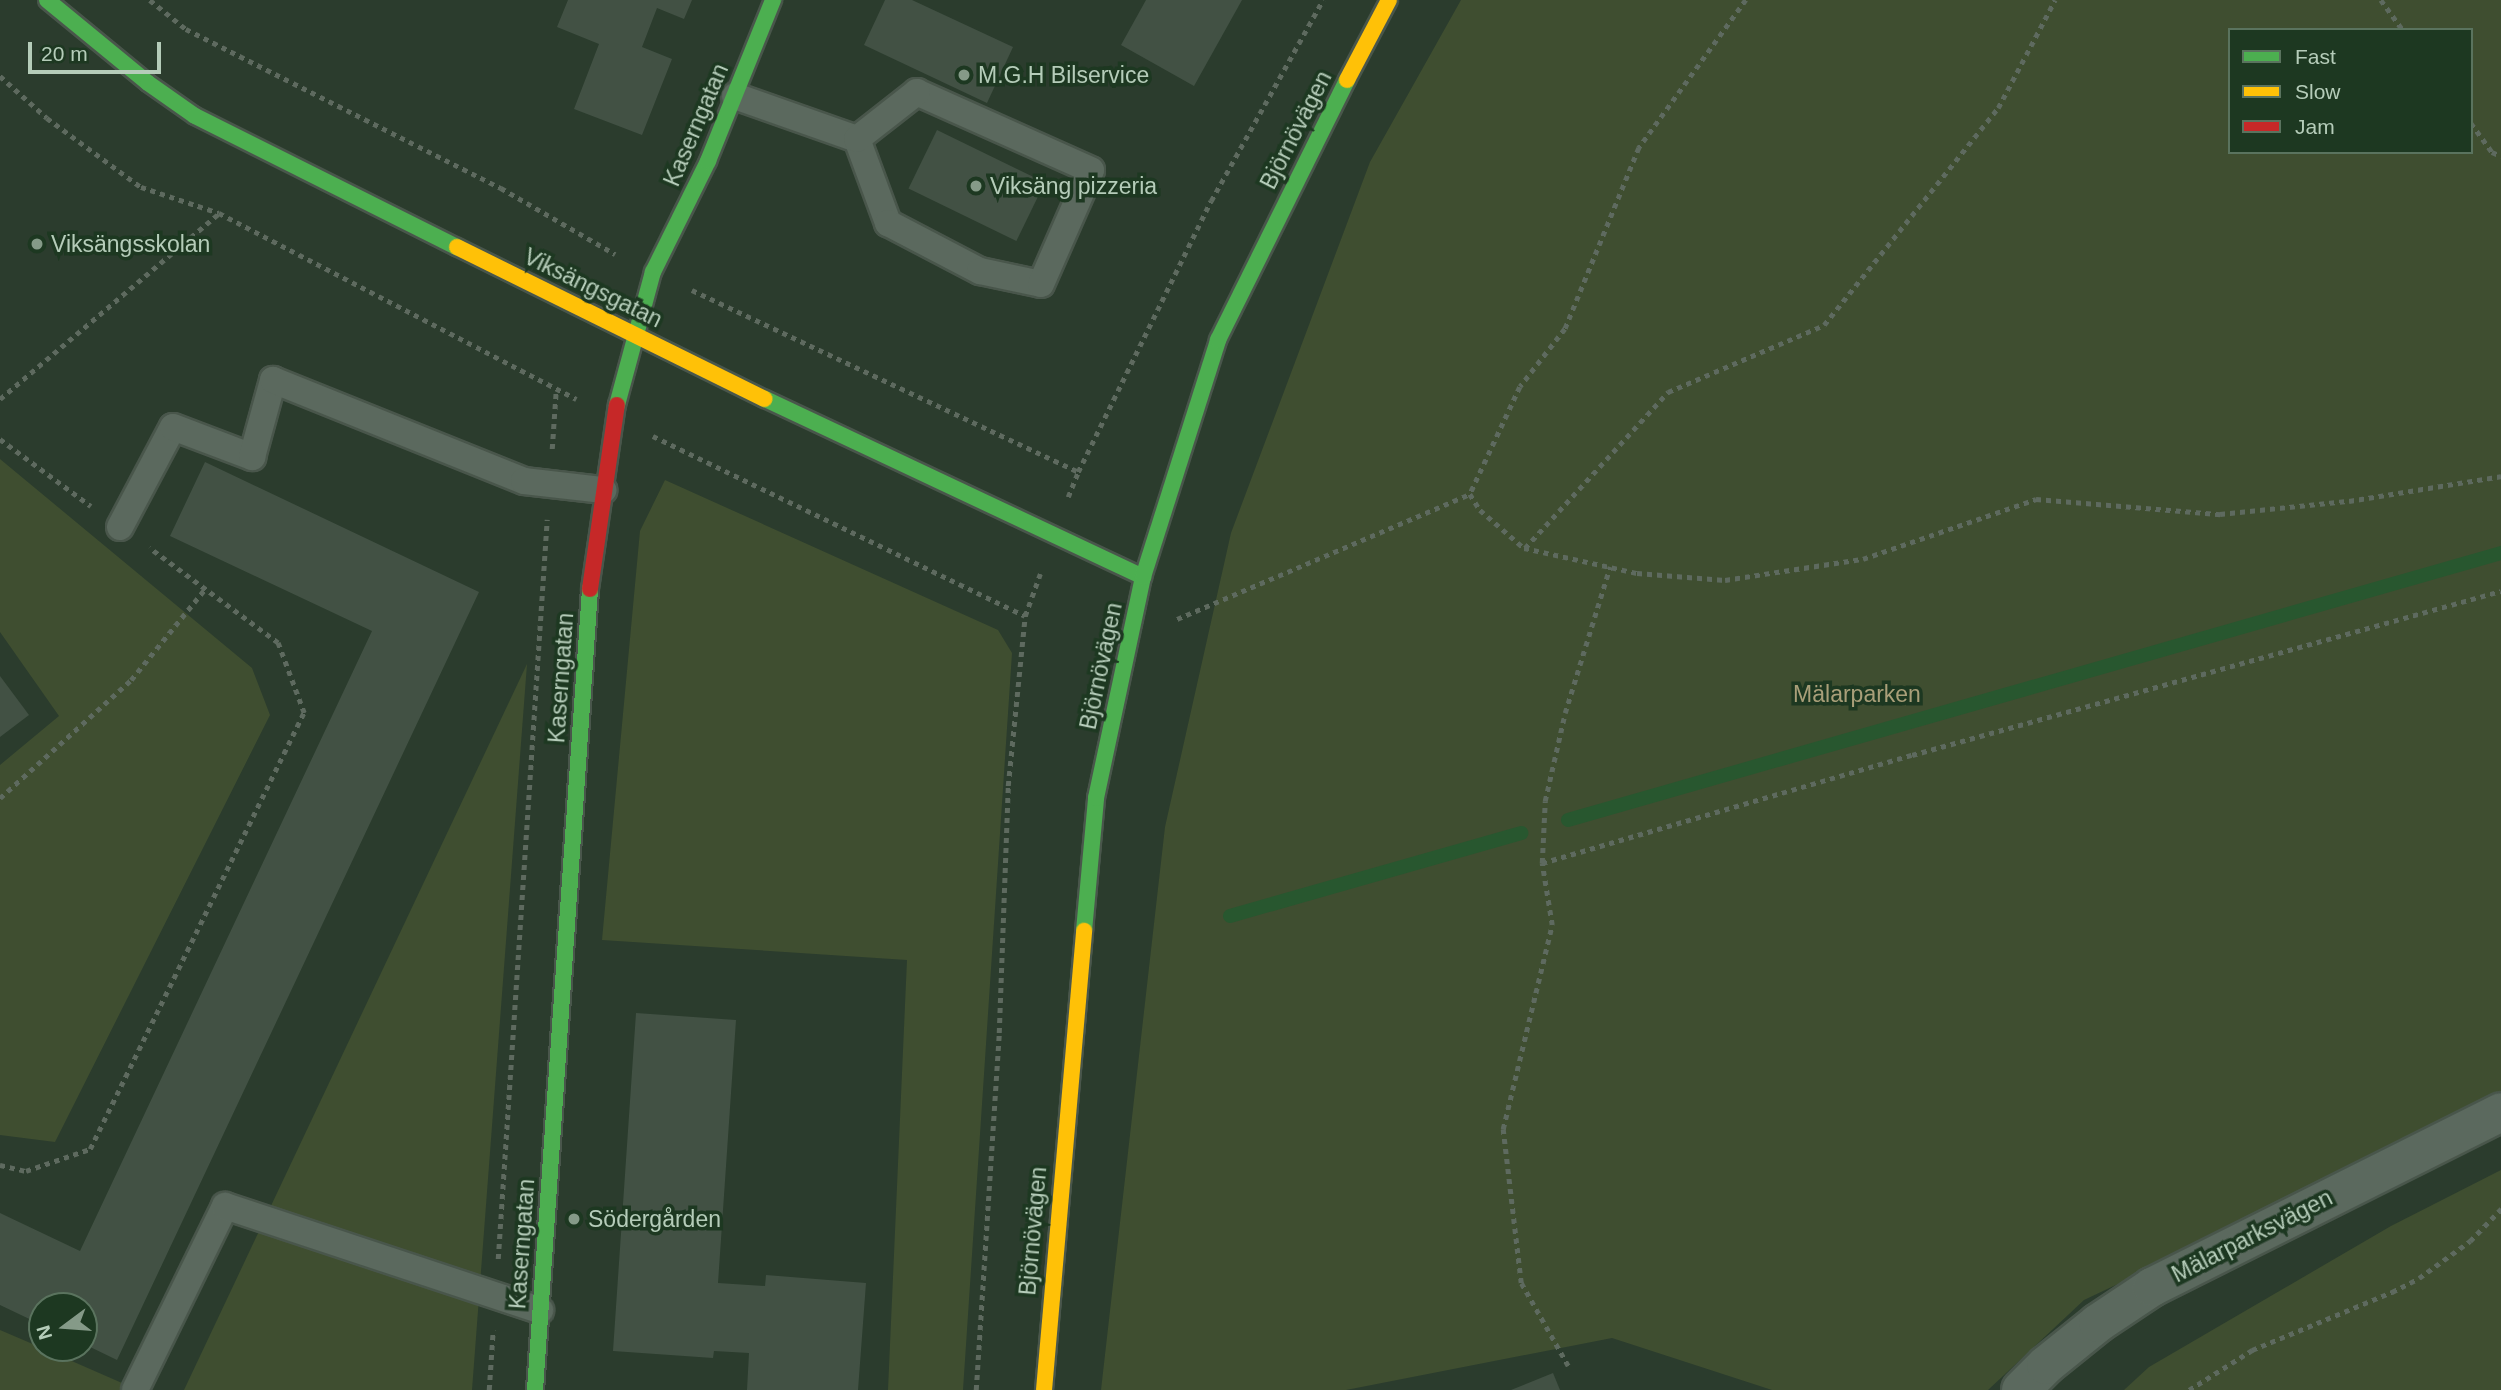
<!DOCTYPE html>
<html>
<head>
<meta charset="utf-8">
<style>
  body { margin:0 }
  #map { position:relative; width:2501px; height:1390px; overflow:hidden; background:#2b3c2d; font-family:Helvetica,sans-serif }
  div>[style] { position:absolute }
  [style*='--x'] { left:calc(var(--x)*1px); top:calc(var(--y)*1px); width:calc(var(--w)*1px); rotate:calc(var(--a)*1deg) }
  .green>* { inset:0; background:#3f4e30 }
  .stream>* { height:14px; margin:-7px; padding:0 7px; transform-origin:7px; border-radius:7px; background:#28572f }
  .building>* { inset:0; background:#425144; transform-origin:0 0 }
  .path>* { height:4.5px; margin-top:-2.25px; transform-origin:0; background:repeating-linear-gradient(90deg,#5e6a5f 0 5px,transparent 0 10px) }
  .roads { filter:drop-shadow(2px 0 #49564b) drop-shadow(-2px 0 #49564b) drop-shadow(0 2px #49564b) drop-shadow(0 -2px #49564b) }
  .lane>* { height:26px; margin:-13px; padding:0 13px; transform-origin:13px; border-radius:13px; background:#5b695e }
  .street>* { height:38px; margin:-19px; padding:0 19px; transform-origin:19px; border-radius:19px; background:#5b695e }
  .fast>* { height:16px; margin:-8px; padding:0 8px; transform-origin:8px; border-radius:8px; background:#4caf50 }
  .slow>* { height:16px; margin:-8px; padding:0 8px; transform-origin:8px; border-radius:8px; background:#ffc107 }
  .jam>* { height:16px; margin:-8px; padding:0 8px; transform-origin:8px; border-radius:8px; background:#c62828 }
  .dots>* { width:19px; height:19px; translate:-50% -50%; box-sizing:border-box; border:4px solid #1d3821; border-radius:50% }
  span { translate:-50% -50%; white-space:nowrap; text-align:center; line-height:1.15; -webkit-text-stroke:7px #1d3821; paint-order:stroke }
  .poi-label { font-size:23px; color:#b5ccb9 }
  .left { translate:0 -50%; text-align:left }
  .street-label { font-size:23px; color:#b5ccb9 }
  .park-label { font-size:23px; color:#a99f79 }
  .legend { position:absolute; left:2228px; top:28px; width:245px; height:126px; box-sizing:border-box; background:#1d3821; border:2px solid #5a735e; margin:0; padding:9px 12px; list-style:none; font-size:21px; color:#b5ccb9 }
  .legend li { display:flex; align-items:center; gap:14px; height:35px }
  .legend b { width:35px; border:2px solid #5a735e }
  .north { position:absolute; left:28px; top:1292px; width:70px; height:70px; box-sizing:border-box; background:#1d3821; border:2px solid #5a735e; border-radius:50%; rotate:254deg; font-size:19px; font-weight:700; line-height:28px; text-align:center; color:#b5ccb9 }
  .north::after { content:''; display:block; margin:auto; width:24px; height:32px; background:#859a88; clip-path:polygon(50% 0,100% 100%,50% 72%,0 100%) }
  .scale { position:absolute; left:28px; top:42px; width:133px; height:32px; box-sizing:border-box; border:4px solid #b5ccb9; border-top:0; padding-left:9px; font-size:21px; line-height:24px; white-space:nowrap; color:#b5ccb9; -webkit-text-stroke:5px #1d3821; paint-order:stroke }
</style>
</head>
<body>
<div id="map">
  <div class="green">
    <div style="clip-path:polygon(evenodd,1461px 0,2501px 0,2501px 1103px,2084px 1300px,1988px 1390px,1772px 1390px,1612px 1338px,1346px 1390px,1101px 1390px,1165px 827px,1231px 533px,1370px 162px,1461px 0,2230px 30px,2471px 30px,2471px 152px,2230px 152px,2230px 30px)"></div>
    <div style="clip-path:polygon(0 459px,252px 668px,270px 715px,55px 1142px,0 1135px,0 765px,59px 716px,0 632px)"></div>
    <div style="clip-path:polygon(665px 480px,998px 630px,1012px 653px,963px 1390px,888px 1390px,907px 960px,602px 940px,640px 531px)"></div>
    <div style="clip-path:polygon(527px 664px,472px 1390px,184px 1390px)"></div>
    <div style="clip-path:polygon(2501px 1170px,2501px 1390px,2124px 1390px,2149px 1367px,2391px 1226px)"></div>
    <div style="clip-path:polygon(0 1330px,42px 1348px,138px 1390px,0 1390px)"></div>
  </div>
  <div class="stream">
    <div style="--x:1568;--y:820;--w:970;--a:-15.97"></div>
    <div style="--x:1230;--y:916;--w:303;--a:-15.9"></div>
  </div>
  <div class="building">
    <div style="clip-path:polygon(568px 0,692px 0,684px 19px,657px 8px,642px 47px,672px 59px,642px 135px,574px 109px,599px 44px,557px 27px)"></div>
    <div style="clip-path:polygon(885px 0,912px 0,1013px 47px,987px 103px,864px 45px)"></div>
    <div style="clip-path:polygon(1146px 0,1242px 0,1194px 86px,1121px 45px)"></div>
    <div style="left:937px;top:130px;width:120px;height:65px;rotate:26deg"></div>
    <div style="clip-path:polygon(205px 462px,479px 592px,117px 1360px,84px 1344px,84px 1306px,42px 1306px,42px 1325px,0 1305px,0 1213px,80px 1251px,372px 631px,170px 536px)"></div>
    <div style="clip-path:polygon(0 676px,29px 715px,0 737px)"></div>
    <div style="clip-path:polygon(636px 1013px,736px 1020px,718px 1283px,765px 1286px,766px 1275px,866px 1283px,858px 1390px,747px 1390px,749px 1353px,714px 1351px,713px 1358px,613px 1351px)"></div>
    <div style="clip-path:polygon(1553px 1373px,1560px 1390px,1511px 1390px)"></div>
  </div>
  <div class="path">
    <div style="--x:150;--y:0;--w:46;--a:38.9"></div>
    <div style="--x:186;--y:29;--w:353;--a:26.8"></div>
    <div style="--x:501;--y:188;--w:132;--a:30.1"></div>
    <div style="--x:1746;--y:0;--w:183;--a:125.9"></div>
    <div style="--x:1639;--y:148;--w:196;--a:112.2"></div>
    <div style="--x:1565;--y:329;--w:73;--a:127.8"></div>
    <div style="--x:1520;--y:387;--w:118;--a:115"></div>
    <div style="--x:1470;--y:494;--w:19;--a:58"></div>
    <div style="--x:1480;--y:510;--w:58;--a:40.8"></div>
    <div style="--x:1524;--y:548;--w:116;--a:12.5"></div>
    <div style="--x:1637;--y:573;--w:88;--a:4.5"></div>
    <div style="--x:1725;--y:580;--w:140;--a:-8.7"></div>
    <div style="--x:1863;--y:559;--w:183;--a:-19.1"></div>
    <div style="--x:2036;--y:499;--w:185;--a:4.7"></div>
    <div style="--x:2220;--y:514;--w:130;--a:-5.8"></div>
    <div style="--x:2349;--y:501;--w:154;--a:-9.3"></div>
    <div style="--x:2381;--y:0;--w:37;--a:54"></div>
    <div style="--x:0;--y:76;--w:63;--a:41.8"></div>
    <div style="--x:47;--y:118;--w:117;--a:36.3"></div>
    <div style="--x:141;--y:187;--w:82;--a:18.4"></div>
    <div style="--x:219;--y:213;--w:403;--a:27.5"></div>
    <div style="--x:2471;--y:123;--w:36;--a:54"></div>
    <div style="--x:2492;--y:152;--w:10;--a:24"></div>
    <div style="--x:692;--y:290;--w:427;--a:25.2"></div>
    <div style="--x:0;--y:399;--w:287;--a:-40.3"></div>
    <div style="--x:653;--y:436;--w:413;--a:25.8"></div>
    <div style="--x:0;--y:439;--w:113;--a:36.4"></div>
    <div style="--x:552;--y:449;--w:59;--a:-86.1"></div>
    <div style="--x:1068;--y:497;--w:27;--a:-68"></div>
    <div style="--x:1078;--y:472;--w:302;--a:-63.9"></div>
    <div style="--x:1211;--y:201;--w:230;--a:-60.9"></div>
    <div style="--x:1525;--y:548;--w:212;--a:-47.5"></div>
    <div style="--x:1668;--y:392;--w:170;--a:-23.2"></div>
    <div style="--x:1824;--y:325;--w:278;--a:-51.3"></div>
    <div style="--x:1998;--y:108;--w:122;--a:-62.2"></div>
    <div style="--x:1177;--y:619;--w:319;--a:-23.1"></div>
    <div style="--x:0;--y:798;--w:176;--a:-42"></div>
    <div style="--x:131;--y:680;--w:117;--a:-50.9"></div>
    <div style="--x:1542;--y:863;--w:385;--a:-16.3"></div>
    <div style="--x:1912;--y:755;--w:611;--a:-15.56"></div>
    <div style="--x:0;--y:1165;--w:27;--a:13"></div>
    <div style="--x:26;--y:1171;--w:68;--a:-19"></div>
    <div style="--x:90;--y:1149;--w:486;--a:-63.9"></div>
    <div style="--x:304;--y:713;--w:75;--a:-110.4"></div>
    <div style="--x:278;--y:643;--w:160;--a:-143.6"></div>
    <div style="--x:498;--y:1259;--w:741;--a:-86.21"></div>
    <div style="--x:1568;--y:1366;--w:95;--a:-119.5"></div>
    <div style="--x:1521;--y:1283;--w:155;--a:-96.7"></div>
    <div style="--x:1503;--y:1129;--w:210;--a:-76.5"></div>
    <div style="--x:1552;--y:925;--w:63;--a:-99.2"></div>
    <div style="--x:1542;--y:863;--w:62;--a:-87.2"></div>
    <div style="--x:1545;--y:801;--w:90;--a:-77.2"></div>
    <div style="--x:1565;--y:713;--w:153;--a:-72.9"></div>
    <div style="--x:489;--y:1390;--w:60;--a:-86.2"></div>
    <div style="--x:976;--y:1390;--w:358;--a:-86.3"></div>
    <div style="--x:999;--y:1033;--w:247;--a:-87.9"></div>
    <div style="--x:1008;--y:786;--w:171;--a:-84.3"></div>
    <div style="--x:1025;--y:616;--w:45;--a:-70.3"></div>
    <div style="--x:2189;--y:1390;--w:75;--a:-32.4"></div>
    <div style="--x:2252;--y:1350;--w:152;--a:-22.5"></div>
    <div style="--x:2392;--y:1292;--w:30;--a:-27"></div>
    <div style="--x:2419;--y:1278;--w:63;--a:-36"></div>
    <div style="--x:2470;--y:1241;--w:45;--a:-45.9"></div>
  </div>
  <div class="roads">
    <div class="lane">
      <div style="--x:735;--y:96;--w:129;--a:19.4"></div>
      <div style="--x:857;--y:139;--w:90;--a:69.7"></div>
      <div style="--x:888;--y:223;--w:104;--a:27.6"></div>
      <div style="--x:980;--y:271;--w:62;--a:12"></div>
      <div style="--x:1041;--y:284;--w:124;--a:-66.3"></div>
      <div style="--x:1091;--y:170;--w:191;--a:-155.9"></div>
      <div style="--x:917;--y:92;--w:76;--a:141.9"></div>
      <div style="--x:120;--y:527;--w:113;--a:-62.1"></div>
      <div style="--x:173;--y:427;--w:85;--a:20.8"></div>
      <div style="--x:252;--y:457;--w:80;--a:-74.7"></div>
      <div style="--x:273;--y:380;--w:271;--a:21.9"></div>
      <div style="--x:524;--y:481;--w:80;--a:6.5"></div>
      <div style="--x:135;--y:1390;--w:205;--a:-63.9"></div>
      <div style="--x:225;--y:1206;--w:332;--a:18.3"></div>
    </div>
    <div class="street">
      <div style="--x:2021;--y:1390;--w:35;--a:-45"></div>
      <div style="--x:2046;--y:1365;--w:67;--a:-38.9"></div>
      <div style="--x:2098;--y:1323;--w:65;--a:-33.7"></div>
      <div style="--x:2152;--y:1287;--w:390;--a:-26.6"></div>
    </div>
    <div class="fast">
      <div style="--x:47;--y:0;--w:131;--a:39.4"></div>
      <div style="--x:148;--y:83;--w:57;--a:35.1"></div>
      <div style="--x:195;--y:116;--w:293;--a:26.6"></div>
      <div style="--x:765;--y:399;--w:418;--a:25.2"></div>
      <div style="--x:617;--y:405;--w:138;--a:-74.9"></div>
      <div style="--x:653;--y:272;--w:124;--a:-63.6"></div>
      <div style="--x:708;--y:161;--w:174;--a:-68"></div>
      <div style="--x:1084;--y:931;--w:134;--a:-84.8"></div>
      <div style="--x:1096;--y:798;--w:226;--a:-78"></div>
      <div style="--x:1143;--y:577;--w:249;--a:-72.4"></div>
      <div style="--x:1218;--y:340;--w:290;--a:-63.6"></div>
      <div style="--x:535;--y:1390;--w:803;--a:-86.07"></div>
    </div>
    <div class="slow">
      <div style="--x:1347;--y:80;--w:90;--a:-62.3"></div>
      <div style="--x:457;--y:247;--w:343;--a:26.3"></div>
      <div style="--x:1044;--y:1390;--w:461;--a:-85"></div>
    </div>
    <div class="jam">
      <div style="--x:590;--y:589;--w:186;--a:-81.7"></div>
    </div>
  </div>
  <div class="dots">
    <div style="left:964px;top:75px;background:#859a88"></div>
    <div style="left:976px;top:186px;background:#859a88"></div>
    <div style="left:37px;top:244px;background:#859a88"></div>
    <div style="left:574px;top:1219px;background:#859a88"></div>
  </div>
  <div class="poi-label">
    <span class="left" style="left:978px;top:75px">M.G.H Bilservice</span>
    <span class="left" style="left:990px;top:186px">Viksäng pizzeria</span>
    <span class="left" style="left:51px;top:244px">Viksängsskolan</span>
    <span class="left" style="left:588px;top:1219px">Södergården</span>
  </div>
  <div class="street-label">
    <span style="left:696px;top:125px;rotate:-67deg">Kaserngatan</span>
    <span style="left:1296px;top:130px;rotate:-63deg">Björnövägen</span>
    <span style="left:593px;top:288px;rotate:26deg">Viksängsgatan</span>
    <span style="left:1101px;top:666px;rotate:-78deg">Björnövägen</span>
    <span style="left:561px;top:678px;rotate:-86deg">Kaserngatan</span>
    <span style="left:1033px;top:1231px;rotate:-85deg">Björnövägen</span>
    <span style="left:2252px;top:1236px;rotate:-27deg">Mälarparksvägen</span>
    <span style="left:522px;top:1244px;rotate:-86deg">Kaserngatan</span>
  </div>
  <div class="park-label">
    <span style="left:1857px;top:694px">Mälarparken</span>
  </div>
  <ul class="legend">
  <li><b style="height:9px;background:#4caf50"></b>Fast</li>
  <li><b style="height:9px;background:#ffc107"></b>Slow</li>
  <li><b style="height:9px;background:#c62828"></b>Jam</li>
  </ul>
  <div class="north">N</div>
  <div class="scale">20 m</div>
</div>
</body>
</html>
